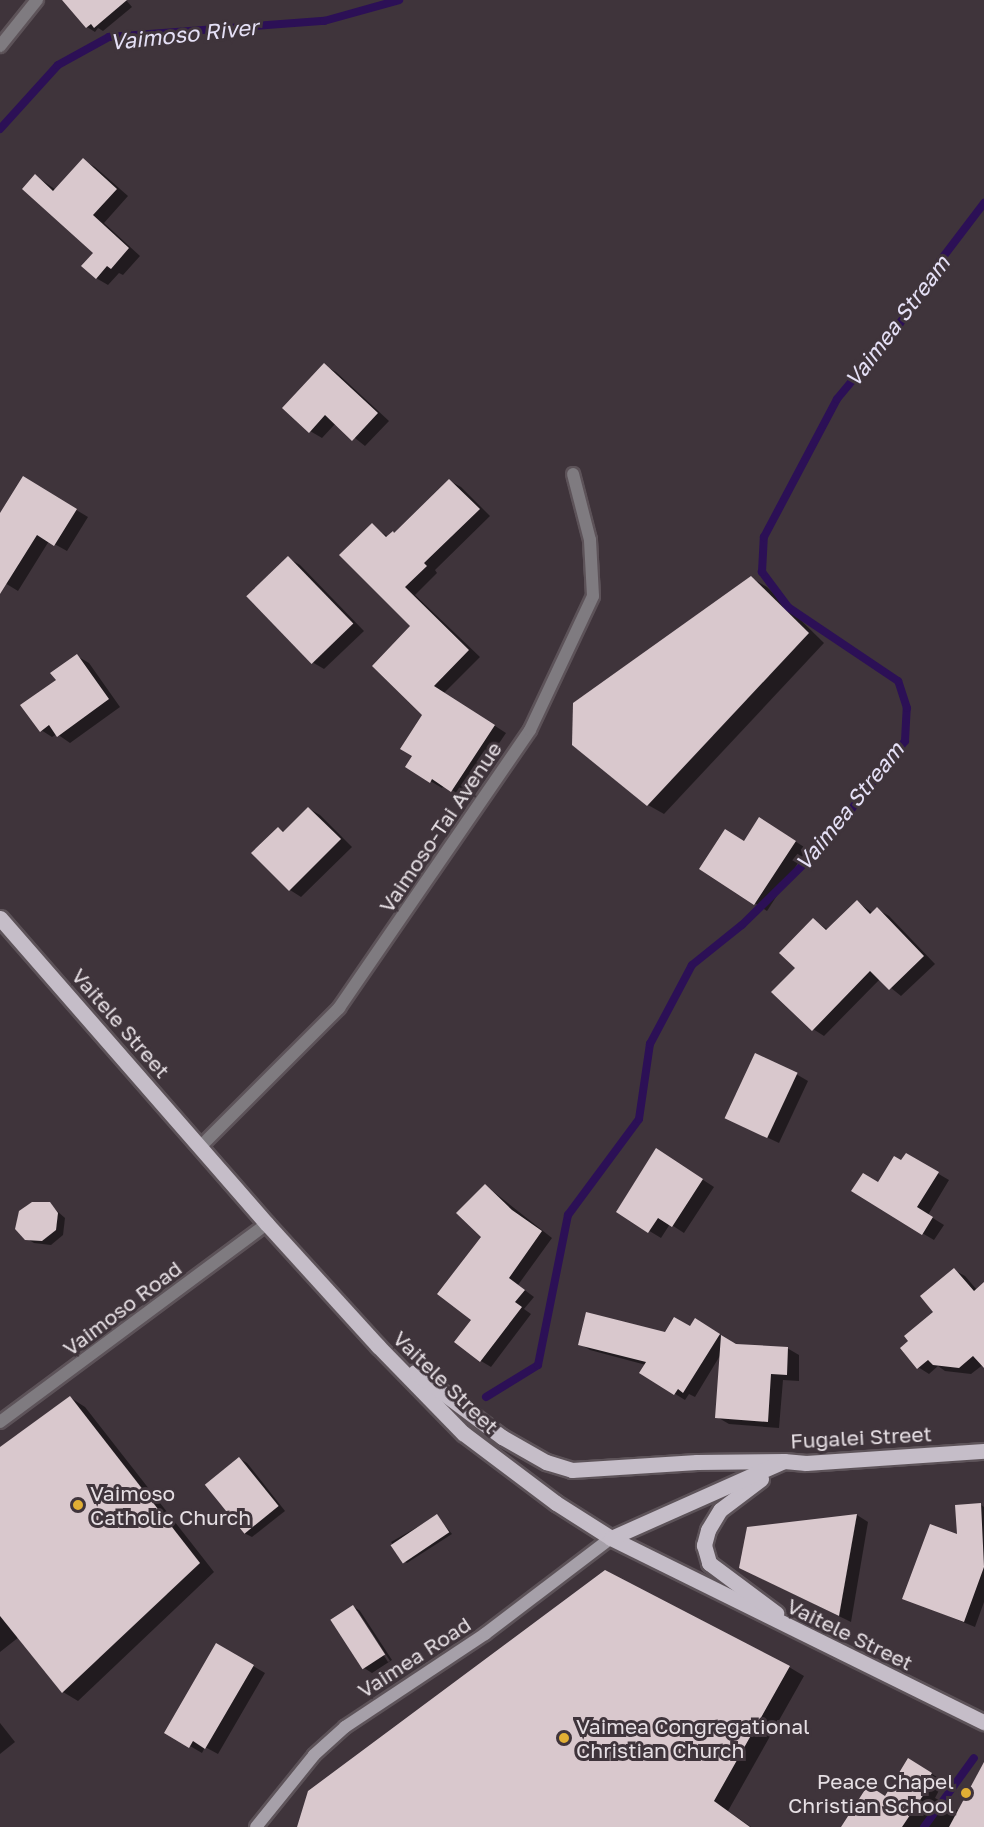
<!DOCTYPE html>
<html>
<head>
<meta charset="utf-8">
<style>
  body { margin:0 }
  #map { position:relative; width:984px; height:1827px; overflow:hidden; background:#3f343b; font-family:"Golos Text",sans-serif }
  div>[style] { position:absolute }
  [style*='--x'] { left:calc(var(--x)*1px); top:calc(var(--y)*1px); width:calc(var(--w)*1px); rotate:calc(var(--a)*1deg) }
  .shadow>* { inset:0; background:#0007 }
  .stream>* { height:8px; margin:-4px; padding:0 4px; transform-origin:4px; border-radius:4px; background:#2c1056 }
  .building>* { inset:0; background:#d9c8cd; transform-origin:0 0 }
  .roads { filter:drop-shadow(2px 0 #5d5359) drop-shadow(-2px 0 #5d5359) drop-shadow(0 2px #5d5359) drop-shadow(0 -2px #5d5359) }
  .street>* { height:12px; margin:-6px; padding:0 6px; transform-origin:6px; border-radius:6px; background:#7f7b80 }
  .secondary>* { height:12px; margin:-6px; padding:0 6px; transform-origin:6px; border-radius:6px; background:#a6a0a9 }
  .primary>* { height:15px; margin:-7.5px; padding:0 7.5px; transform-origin:7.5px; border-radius:7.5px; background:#c5bdc8 }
  .dots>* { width:16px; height:16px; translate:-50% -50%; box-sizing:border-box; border:3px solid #3f343b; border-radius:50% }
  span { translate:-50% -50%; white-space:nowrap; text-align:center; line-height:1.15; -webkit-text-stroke:6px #3f343b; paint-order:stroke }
  .street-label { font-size:21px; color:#e6dfe4 }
  .poi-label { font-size:21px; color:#e6dfe4 }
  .left { translate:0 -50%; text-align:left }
  .right { translate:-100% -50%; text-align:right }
  .water-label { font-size:22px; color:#e5e0f6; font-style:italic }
</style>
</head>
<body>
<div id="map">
  <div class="shadow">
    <div style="clip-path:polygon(79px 0,126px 0,132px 7px,103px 31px,98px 28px,95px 32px,87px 27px)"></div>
    <div style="clip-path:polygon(83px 160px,95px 167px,128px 196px,104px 223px,140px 256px,123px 275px,119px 273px,108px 285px,96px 278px,95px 253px,36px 176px,56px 190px)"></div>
    <div style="clip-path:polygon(324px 365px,336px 372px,389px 421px,365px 446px,336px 423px,322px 438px,310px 431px)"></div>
    <div style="clip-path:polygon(450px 481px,461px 487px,490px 516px,435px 570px,437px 573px,415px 595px,480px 657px,444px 693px,506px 733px,463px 797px,444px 785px,442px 788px,407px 767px,414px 756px,424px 715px,412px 626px,372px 525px,388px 537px,395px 534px)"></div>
    <div style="clip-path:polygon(35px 485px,88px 517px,67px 551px,49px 541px,18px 591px,0 580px,0 515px)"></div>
    <div style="clip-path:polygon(288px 558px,300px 565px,364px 631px,324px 669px,312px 662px)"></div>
    <div style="clip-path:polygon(751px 578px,767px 587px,824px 643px,664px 814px,648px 805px)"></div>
    <div style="clip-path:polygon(77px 656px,89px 663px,120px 707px,70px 743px,57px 734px,52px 737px,41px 730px,58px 680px)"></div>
    <div style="clip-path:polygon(308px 808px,320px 815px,352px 847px,301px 897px,290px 890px,278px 828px,285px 832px)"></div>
    <div style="clip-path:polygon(772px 826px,807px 849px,767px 911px,701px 869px)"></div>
    <div style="clip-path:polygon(857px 902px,873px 913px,877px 909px,889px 916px,935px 964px,901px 996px,880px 979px,824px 1036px,813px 1029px,797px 968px,814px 920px,828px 930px)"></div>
    <div style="clip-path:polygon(796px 1074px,808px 1081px,779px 1143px,739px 1124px)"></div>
    <div style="clip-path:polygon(906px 1155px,949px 1180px,928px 1215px,944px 1225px,934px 1240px,922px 1233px,879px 1184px)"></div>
    <div style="clip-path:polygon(668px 1157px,714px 1187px,684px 1233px,670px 1224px,661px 1238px,618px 1212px)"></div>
    <div style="clip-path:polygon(485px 1185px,552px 1238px,518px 1285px,534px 1297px,524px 1309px,531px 1314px,491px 1367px,481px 1361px,473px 1319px,483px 1237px)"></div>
    <div style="clip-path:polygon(49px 1204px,65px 1218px,63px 1235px,51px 1245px,34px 1243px,26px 1238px)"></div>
    <div style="clip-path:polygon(954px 1270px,965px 1276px,977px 1290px,984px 1284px,984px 1364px,971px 1374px,945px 1371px,938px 1366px,929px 1374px,918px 1367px,935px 1312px)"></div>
    <div style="clip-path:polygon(695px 1320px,737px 1346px,787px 1348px,799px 1355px,799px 1381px,783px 1380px,779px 1428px,729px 1424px,717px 1417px,721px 1354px,695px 1397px,689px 1394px,685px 1400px,641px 1373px,646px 1365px,590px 1350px,580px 1344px,665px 1334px,691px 1328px)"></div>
    <div style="clip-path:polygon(71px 1398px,85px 1407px,214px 1572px,78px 1701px,63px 1692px,19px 1637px,0 1652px,0 1449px)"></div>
    <div style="clip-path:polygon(240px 1459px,247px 1463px,285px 1511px,252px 1537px,244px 1533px)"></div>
    <div style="clip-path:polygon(981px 1505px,984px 1507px,984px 1602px,975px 1627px,904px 1598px,959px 1536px)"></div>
    <div style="clip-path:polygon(857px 1515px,868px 1522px,851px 1622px,753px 1574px)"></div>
    <div style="clip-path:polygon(437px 1516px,452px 1534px,407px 1563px,404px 1561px,391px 1542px)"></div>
    <div style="clip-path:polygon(evenodd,353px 1606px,360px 1611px,392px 1660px,372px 1673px,364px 1668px,353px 1606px,355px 1611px,358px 1611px,390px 1661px,388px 1662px,355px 1611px)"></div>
    <div style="clip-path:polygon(217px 1645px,265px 1673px,218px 1754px,205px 1747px,202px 1753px,166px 1732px)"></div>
    <div style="clip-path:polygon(789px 1667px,804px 1676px,728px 1811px,751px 1827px,298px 1827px)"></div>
    <div style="clip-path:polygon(0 1723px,15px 1742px,0 1754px)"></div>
    <div style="clip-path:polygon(908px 1760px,944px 1781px,935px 1798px,959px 1811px,984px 1779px,984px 1827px,843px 1827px,886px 1798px)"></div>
  </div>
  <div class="stream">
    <div style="--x:0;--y:129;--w:86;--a:-47.8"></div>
    <div style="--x:58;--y:65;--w:58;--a:-28.8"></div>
    <div style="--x:109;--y:37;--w:216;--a:-4.3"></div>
    <div style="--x:324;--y:21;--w:78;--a:-15.6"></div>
    <div style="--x:486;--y:1397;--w:61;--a:-31.6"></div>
    <div style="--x:538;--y:1365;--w:153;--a:-78.7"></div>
    <div style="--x:568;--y:1215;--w:119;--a:-53.5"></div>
    <div style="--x:639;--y:1119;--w:76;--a:-81.7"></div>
    <div style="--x:650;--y:1044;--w:89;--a:-62"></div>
    <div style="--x:692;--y:965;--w:64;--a:-38.7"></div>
    <div style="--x:742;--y:925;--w:115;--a:-44.6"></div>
    <div style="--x:824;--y:844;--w:131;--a:-51.8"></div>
    <div style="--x:905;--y:741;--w:33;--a:-87"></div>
    <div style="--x:907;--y:708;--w:28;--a:-108"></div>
    <div style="--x:898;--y:681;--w:133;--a:-146.1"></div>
    <div style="--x:788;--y:607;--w:44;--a:-126.6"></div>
    <div style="--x:762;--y:572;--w:35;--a:-87"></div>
    <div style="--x:764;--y:537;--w:156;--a:-62.1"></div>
    <div style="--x:837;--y:399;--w:99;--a:-50.3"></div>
    <div style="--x:900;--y:323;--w:74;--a:-57.2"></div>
    <div style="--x:940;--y:261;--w:73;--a:-52.8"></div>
    <div style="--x:924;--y:1827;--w:85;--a:-54.1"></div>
  </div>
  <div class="building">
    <div style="clip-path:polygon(62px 0,127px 0,94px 28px,91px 24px,86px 28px)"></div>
    <div style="clip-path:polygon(83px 158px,117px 189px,93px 215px,129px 248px,111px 269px,107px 266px,96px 279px,81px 266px,93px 253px,22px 189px,35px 174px,53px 191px)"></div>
    <div style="clip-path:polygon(324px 363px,378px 413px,352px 441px,325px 415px,309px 433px,282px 408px)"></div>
    <div style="clip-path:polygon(23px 476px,77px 509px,54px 546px,37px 535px,0 594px,0 513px)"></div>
    <div style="clip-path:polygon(449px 479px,480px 509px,424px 563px,427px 566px,405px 587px,469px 650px,434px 686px,495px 725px,451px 792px,432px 779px,430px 783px,405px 767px,412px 756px,400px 749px,422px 715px,372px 666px,410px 626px,339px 555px,372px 523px,386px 537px,393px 531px,394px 533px)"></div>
    <div style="left:288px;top:556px;width:94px;height:58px;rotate:46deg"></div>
    <div style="clip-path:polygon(751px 576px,809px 633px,647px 806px,572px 745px,573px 703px)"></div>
    <div style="clip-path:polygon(77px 654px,109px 699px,57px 737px,49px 725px,40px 732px,20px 705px,56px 680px,50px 673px)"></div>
    <div style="clip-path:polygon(308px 807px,341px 839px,289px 891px,251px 853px,278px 827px,283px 832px)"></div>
    <div style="clip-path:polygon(759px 817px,796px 841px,754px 905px,699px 869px,725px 829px,744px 841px)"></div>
    <div style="clip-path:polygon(857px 900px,870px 914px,877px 907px,924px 956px,889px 990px,870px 971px,812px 1031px,771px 992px,795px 968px,779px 953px,813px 918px,826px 930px)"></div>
    <div style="left:755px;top:1053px;width:47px;height:72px;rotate:25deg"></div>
    <div style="clip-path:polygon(656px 1148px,703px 1179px,672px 1227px,658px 1218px,648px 1233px,616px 1212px)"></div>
    <div style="clip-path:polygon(906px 1153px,939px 1172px,917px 1207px,933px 1217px,922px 1235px,851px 1191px,863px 1173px,878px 1182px,894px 1156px,901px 1160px)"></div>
    <div style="clip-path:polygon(485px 1184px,512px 1210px,542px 1231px,509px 1278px,525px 1290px,515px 1302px,522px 1307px,480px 1362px,454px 1342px,471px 1320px,437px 1294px,481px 1237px,456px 1213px)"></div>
    <div style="clip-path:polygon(32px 1202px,50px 1202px,58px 1213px,56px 1230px,42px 1241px,25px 1240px,15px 1229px,19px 1211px)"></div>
    <div style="clip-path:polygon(954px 1268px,974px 1291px,984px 1282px,984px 1368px,973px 1356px,959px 1368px,933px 1365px,928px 1360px,917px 1369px,900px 1348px,908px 1341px,904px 1336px,933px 1312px,920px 1296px)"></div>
    <div style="clip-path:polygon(586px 1312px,665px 1332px,674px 1317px,690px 1326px,695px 1318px,720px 1334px,683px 1393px,678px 1389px,674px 1395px,639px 1373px,646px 1362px,578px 1345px)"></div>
    <div style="clip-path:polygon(721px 1335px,736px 1344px,788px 1347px,787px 1375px,771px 1374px,768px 1422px,715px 1418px)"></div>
    <div style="clip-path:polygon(70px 1396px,200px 1563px,62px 1693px,0 1616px,0 1447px)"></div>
    <div style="left:239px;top:1457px;width:63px;height:44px;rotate:51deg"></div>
    <div style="clip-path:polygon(981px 1503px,984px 1567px,964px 1622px,902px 1599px,930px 1524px,957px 1534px,955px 1505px)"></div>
    <div style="left:437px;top:1514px;width:22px;height:56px;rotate:56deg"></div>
    <div style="clip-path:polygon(857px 1514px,839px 1616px,739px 1568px,747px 1527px)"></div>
    <div style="clip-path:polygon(605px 1570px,790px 1666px,714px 1801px,750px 1827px,297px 1827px,308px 1791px)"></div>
    <div style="left:353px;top:1605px;width:59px;height:27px;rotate:57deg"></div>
    <div style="clip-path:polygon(216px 1643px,254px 1665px,205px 1749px,193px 1741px,189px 1748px,164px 1733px)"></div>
    <div style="clip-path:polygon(908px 1758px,932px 1773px,923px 1789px,926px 1791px,902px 1827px,841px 1827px,868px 1785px,885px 1796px)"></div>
    <div style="clip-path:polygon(984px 1762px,984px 1827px,949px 1827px)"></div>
  </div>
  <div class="roads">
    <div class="street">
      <div style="--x:0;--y:46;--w:59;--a:-51.2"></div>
      <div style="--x:200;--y:1147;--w:197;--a:-45"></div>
      <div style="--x:339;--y:1008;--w:337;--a:-55.5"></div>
      <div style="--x:530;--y:730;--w:148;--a:-64.8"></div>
      <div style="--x:593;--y:596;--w:56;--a:-93.1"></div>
      <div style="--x:590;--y:540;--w:68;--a:-104.4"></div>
      <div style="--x:0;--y:1422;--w:332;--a:-36.6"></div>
    </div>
    <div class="secondary">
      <div style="--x:256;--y:1827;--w:92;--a:-51.1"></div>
      <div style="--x:314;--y:1755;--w:42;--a:-42.1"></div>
      <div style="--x:345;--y:1727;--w:168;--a:-33.6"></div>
      <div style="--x:485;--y:1634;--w:158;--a:-37.3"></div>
    </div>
    <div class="primary">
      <div style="--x:0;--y:918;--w:406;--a:48.9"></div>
      <div style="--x:267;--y:1224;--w:165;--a:47.7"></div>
      <div style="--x:378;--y:1346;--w:122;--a:45.7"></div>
      <div style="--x:463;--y:1433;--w:116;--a:37"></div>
      <div style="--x:556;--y:1503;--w:65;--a:32.5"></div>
      <div style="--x:611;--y:1538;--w:416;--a:26.3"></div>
      <div style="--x:415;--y:1372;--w:109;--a:36.8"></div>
      <div style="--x:502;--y:1437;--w:51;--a:29.6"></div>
      <div style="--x:546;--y:1462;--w:27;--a:17"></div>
      <div style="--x:572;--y:1470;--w:125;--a:-3.7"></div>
      <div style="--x:697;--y:1462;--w:87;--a:-0.7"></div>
      <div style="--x:761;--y:1479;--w:51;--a:142.9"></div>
      <div style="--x:720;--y:1510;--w:23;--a:121"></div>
      <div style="--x:708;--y:1530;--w:16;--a:105"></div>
      <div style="--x:704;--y:1545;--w:19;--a:74"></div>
      <div style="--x:709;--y:1563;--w:84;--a:36.7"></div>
      <div style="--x:611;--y:1538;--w:189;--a:-24"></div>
      <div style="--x:784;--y:1461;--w:22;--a:5"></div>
      <div style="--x:806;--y:1463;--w:178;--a:-3.9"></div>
    </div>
  </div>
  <div class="dots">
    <div style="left:78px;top:1505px;background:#e1af34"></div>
    <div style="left:564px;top:1738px;background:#e1af34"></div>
    <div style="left:966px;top:1793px;background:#e1af34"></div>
  </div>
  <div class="street-label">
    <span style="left:440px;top:827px;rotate:-56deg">Vaimoso-Tai Avenue</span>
    <span style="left:121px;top:1023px;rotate:49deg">Vaitele Street</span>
    <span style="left:122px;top:1308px;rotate:-37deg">Vaimoso Road</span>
    <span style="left:446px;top:1382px;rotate:44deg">Vaitele Street</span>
    <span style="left:861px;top:1437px;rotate:-3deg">Fugalei Street</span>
    <span style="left:850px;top:1634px;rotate:26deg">Vaitele Street</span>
    <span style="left:414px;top:1657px;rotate:-33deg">Vaimea Road</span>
  </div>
  <div class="poi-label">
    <span class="left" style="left:90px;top:1505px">Vaimoso<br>Catholic Church</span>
    <span class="left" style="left:576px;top:1738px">Vaimea Congregational<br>Christian Church</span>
    <span class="right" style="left:954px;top:1793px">Peace Chapel<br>Christian School</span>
  </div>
  <div class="water-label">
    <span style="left:184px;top:34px;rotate:-6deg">Vaimoso River</span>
    <span style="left:897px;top:321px;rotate:-53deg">Vaimea Stream</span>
    <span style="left:849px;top:806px;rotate:-51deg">Vaimea Stream</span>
  </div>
</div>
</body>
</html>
